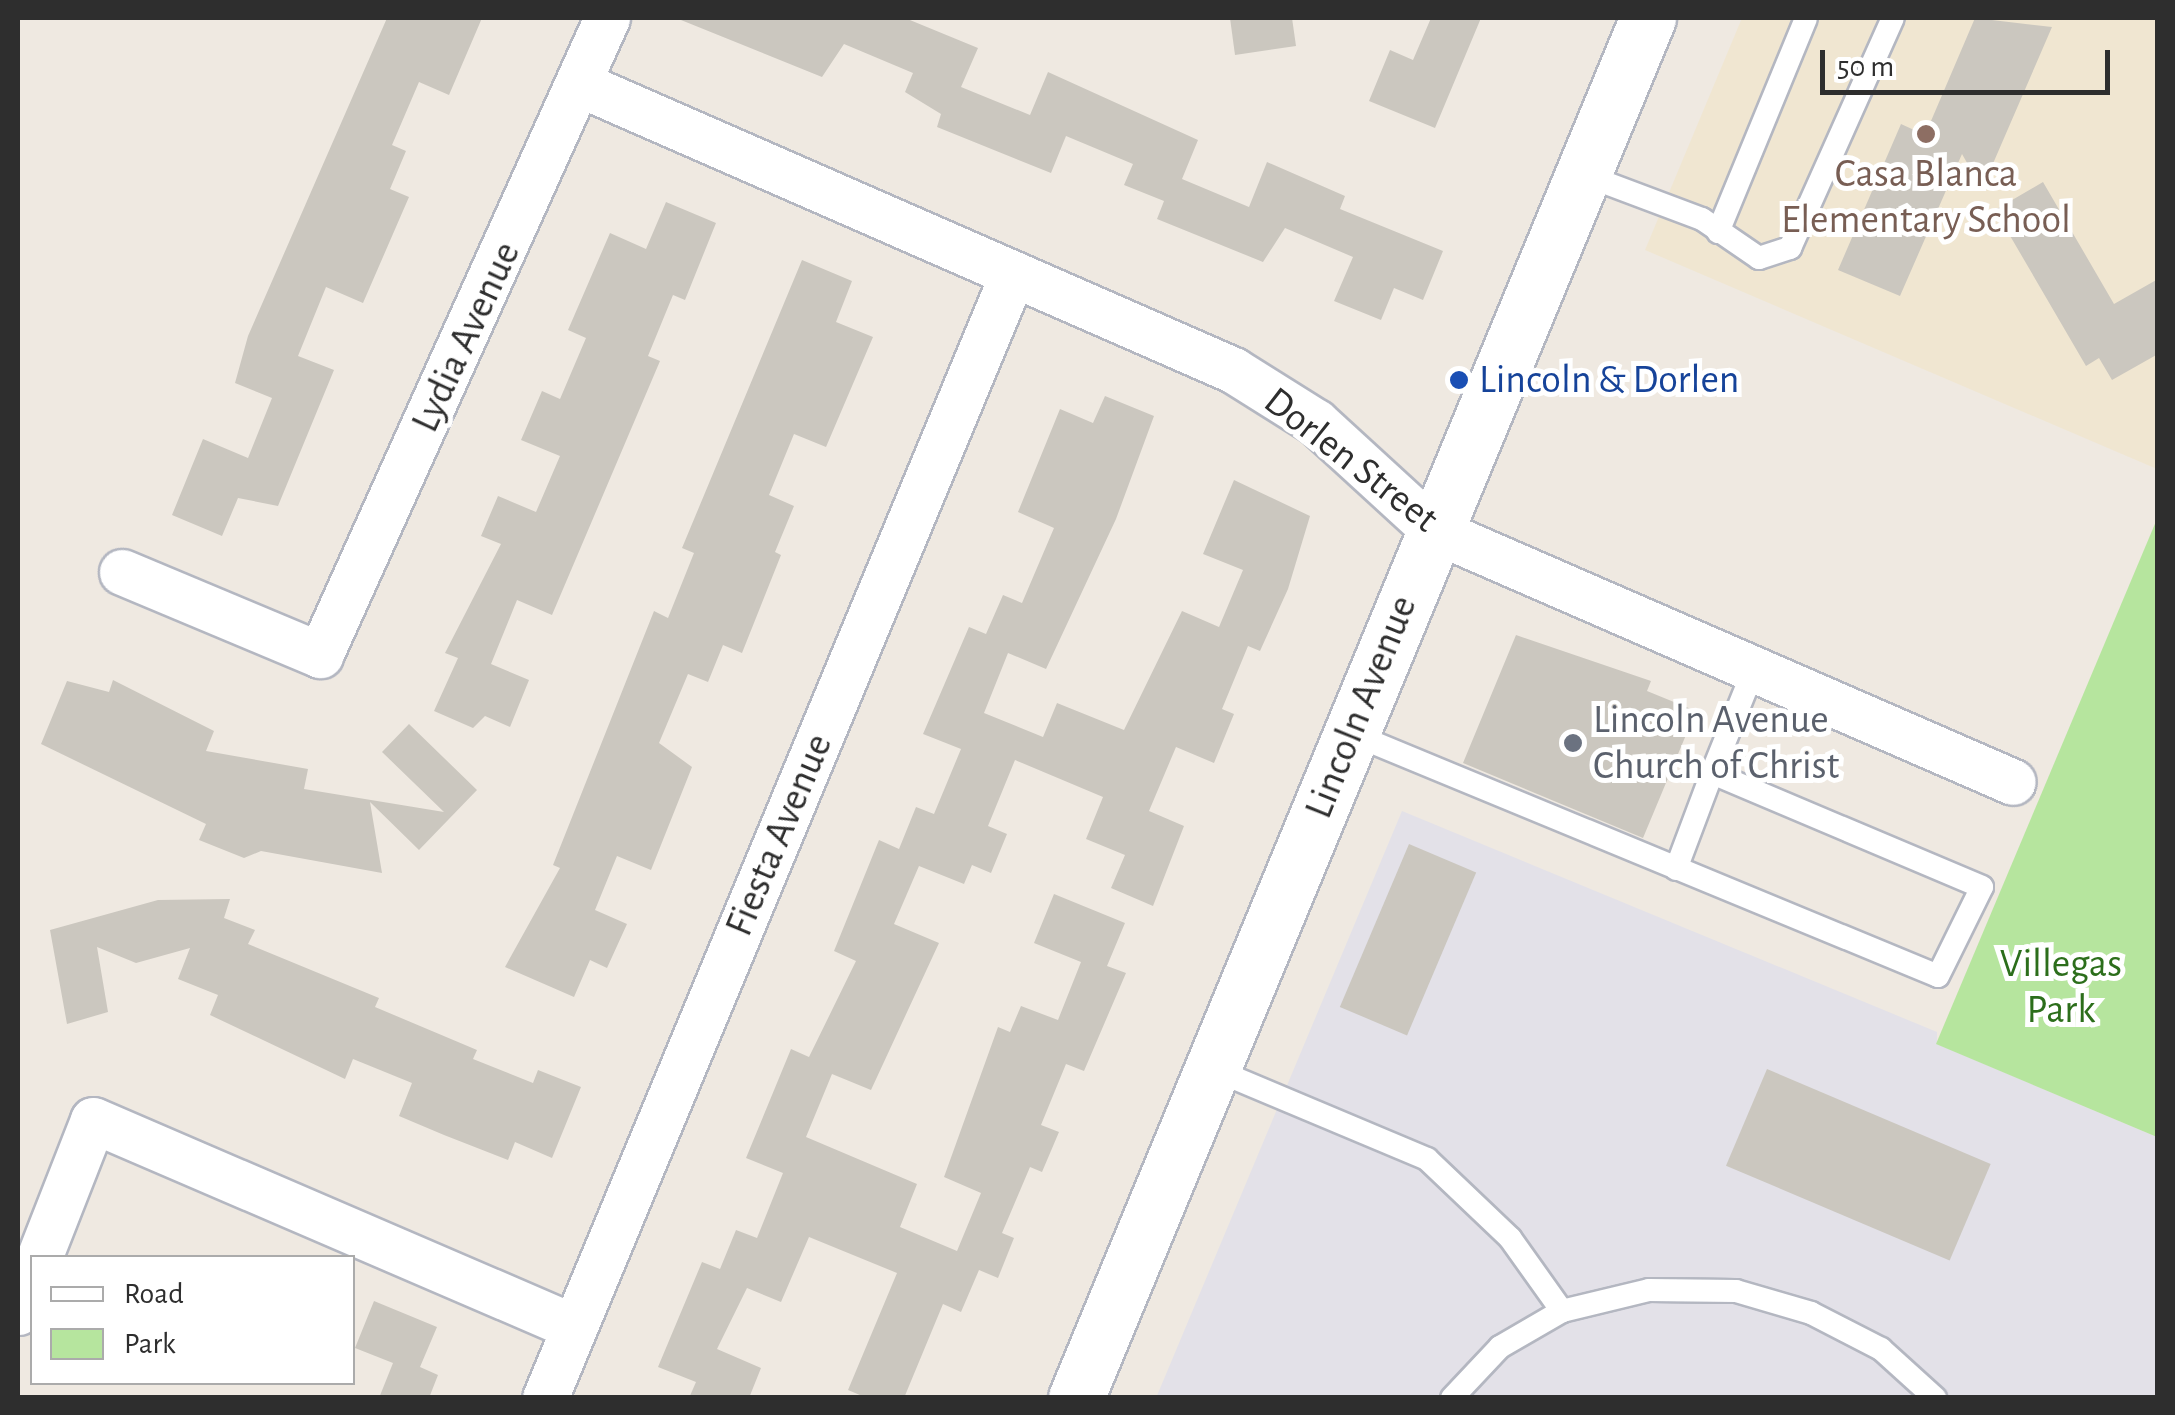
<!DOCTYPE html>
<html>
<head>
<meta charset="utf-8">
<style>
  body { margin:0 }
  #map { position:relative; width:2175px; height:1415px; overflow:hidden; background:#efe9e1; font-family:"Alegreya Sans",sans-serif }
  div>[style] { position:absolute }
  [style*='--x'] { left:calc(var(--x)*1px); top:calc(var(--y)*1px); width:calc(var(--w)*1px); rotate:calc(var(--a)*1deg) }
  .industrial>* { inset:0; background:#e3e1e8 }
  .education>* { inset:0; background:#f0e6d1 }
  .green>* { inset:0; background:#b6e59e }
  .building>* { inset:0; background:#cbc7bf; transform-origin:0 0 }
  .roads { filter:drop-shadow(2px 0 #b4b7c1) drop-shadow(-2px 0 #b4b7c1) drop-shadow(0 2px #b4b7c1) drop-shadow(0 -2px #b4b7c1) }
  .service>* { height:22px; margin:-11px; padding:0 11px; transform-origin:11px; border-radius:11px; background:#fff }
  .minor>* { height:45px; margin:-22.5px; padding:0 22.5px; transform-origin:22.5px; border-radius:22.5px; background:#fff }
  .tertiary>* { height:55px; margin:-27.5px; padding:0 27.5px; transform-origin:27.5px; border-radius:27.5px; background:#fff }
  .dots>* { width:28px; height:28px; translate:-50% -50%; box-sizing:border-box; border:5px solid #fff; border-radius:50% }
  span { translate:-50% -50%; white-space:nowrap; text-align:center; line-height:1.15; -webkit-text-stroke:10px #fff; paint-order:stroke }
  .education-label { font-size:40px; color:#785e54 }
  .street-label { font-size:40px; color:#2e2e2e }
  .transit-label { font-size:40px; color:#164399 }
  .left { translate:0 -50%; text-align:left }
  .worship-label { font-size:40px; color:#5b616d }
  .park-label { font-size:40px; color:#2c6e1b }
  .frame { position:absolute; inset:0; border:20px solid #2e2e2e; pointer-events:none }
  .legend { position:absolute; left:30px; top:1255px; width:325px; height:130px; box-sizing:border-box; background:#fff; border:2px solid #ababab; margin:0; padding:12px 18px; list-style:none; font-size:30px; color:#2e2e2e }
  .legend li { display:flex; align-items:center; gap:20px; height:50px }
  .legend b { width:50px; border:2px solid #ababab }
  .scale { position:absolute; left:1820px; top:50px; width:290px; height:45px; box-sizing:border-box; border:5px solid #2e2e2e; border-top:0; padding-left:12px; font-size:30px; line-height:35px; white-space:nowrap; color:#2e2e2e; -webkit-text-stroke:8px #fff; paint-order:stroke }
</style>
</head>
<body>
<div id="map">
  <div class="industrial">
    <div style="clip-path:polygon(1402px 811px,1937px 1032px,1937px 1044px,2157px 1137px,2157px 1397px,1156px 1398px)"></div>
  </div>
  <div class="education">
    <div style="clip-path:polygon(1742px 18px,2157px 18px,2157px 469px,1645px 250px)"></div>
  </div>
  <div class="green">
    <div style="clip-path:polygon(2157px 519px,2157px 1137px,1936px 1044px)"></div>
  </div>
  <div class="building">
    <div style="clip-path:polygon(387px 18px,482px 18px,449px 95px,419px 82px,392px 145px,406px 151px,390px 189px,409px 197px,363px 303px,326px 287px,298px 356px,334px 370px,278px 506px,238px 498px,222px 536px,172px 515px,203px 439px,248px 458px,272px 398px,235px 383px,248px 336px)"></div>
    <div style="clip-path:polygon(676px 18px,905px 18px,978px 48px,961px 87px,1030px 115px,1048px 72px,1198px 140px,1182px 179px,1249px 207px,1267px 162px,1345px 196px,1340px 209px,1443px 251px,1423px 300px,1394px 288px,1381px 320px,1334px 301px,1353px 257px,1285px 228px,1263px 262px,1157px 219px,1164px 201px,1124px 185px,1133px 164px,1066px 136px,1051px 173px,937px 127px,941px 114px,905px 92px,913px 73px,844px 44px,822px 77px)"></div>
    <div style="clip-path:polygon(1230px 18px,1292px 18px,1296px 46px,1235px 55px)"></div>
    <div style="clip-path:polygon(1431px 18px,1481px 18px,1435px 128px,1369px 101px,1390px 50px,1413px 60px)"></div>
    <div style="clip-path:polygon(1975px 18px,2052px 27px,1982px 189px,1962px 154px,1900px 296px,1838px 270px,1901px 124px,1925px 135px)"></div>
    <div style="clip-path:polygon(2043px 182px,2114px 304px,2158px 279px,2158px 354px,2112px 380px,2099px 358px,2086px 366px,1995px 210px)"></div>
    <div style="clip-path:polygon(666px 202px,716px 223px,685px 300px,673px 295px,648px 356px,660px 361px,552px 615px,517px 600px,491px 664px,529px 680px,510px 727px,485px 716px,473px 728px,434px 711px,458px 658px,445px 653px,501px 544px,481px 536px,498px 496px,536px 512px,560px 456px,521px 440px,542px 391px,560px 399px,586px 338px,568px 330px,610px 233px,646px 249px)"></div>
    <div style="clip-path:polygon(802px 260px,852px 281px,836px 322px,873px 337px,826px 447px,794px 434px,769px 495px,794px 506px,775px 552px,781px 555px,742px 653px,723px 645px,708px 682px,688px 674px,659px 743px,692px 767px,651px 870px,617px 856px,595px 910px,627px 924px,607px 968px,590px 960px,574px 997px,505px 967px,560px 868px,553px 865px,654px 611px,668px 618px,694px 553px,682px 548px)"></div>
    <div style="clip-path:polygon(1105px 396px,1154px 416px,1116px 519px,1046px 669px,1008px 653px,984px 713px,1043px 737px,1057px 703px,1124px 730px,1182px 611px,1219px 627px,1243px 570px,1203px 554px,1234px 480px,1310px 516px,1288px 589px,1260px 651px,1248px 646px,1222px 709px,1234px 714px,1214px 763px,1176px 747px,1149px 811px,1184px 826px,1153px 906px,1111px 888px,1125px 855px,1086px 839px,1103px 797px,1015px 760px,988px 826px,1007px 834px,991px 873px,972px 865px,964px 884px,919px 866px,894px 924px,939px 943px,871px 1090px,832px 1074px,806px 1137px,917px 1184px,900px 1227px,957px 1251px,981px 1193px,944px 1177px,998px 1027px,1010px 1032px,1021px 1006px,1058px 1020px,1081px 962px,1034px 943px,1054px 894px,1125px 923px,1107px 966px,1126px 973px,1084px 1071px,1066px 1064px,1041px 1125px,1059px 1132px,1042px 1172px,1030px 1167px,1002px 1233px,1014px 1238px,998px 1278px,979px 1270px,961px 1312px,943px 1304px,904px 1398px,867px 1398px,848px 1390px,897px 1273px,809px 1237px,781px 1302px,747px 1288px,717px 1349px,761px 1368px,749px 1398px,689px 1398px,696px 1382px,658px 1367px,702px 1262px,720px 1269px,736px 1230px,757px 1238px,783px 1173px,746px 1158px,791px 1049px,809px 1057px,856px 961px,834px 951px,879px 840px,899px 849px,916px 807px,934px 814px,961px 749px,923px 734px,969px 627px,986px 634px,1003px 595px,1022px 603px,1054px 528px,1018px 512px,1060px 409px,1093px 423px)"></div>
    <div style="clip-path:polygon(1516px 635px,1651px 681px,1647px 691px,1696px 711px,1643px 838px,1463px 763px)"></div>
    <div style="clip-path:polygon(113px 680px,214px 731px,206px 751px,308px 769px,304px 789px,444px 812px,382px 752px,409px 724px,477px 790px,419px 850px,370px 802px,382px 873px,261px 851px,244px 858px,199px 840px,206px 824px,41px 744px,67px 681px,109px 692px)"></div>
    <div style="left:1409px;top:844px;width:73px;height:177px;rotate:23deg"></div>
    <div style="clip-path:polygon(230px 899px,224px 918px,255px 930px,248px 944px,379px 998px,375px 1007px,477px 1050px,473px 1059px,533px 1083px,538px 1070px,581px 1087px,552px 1158px,515px 1142px,508px 1160px,444px 1135px,399px 1116px,412px 1083px,353px 1059px,345px 1079px,210px 1015px,218px 995px,178px 979px,190px 948px,136px 963px,97px 947px,108px 1012px,67px 1024px,50px 930px,158px 900px)"></div>
    <div style="left:1767px;top:1069px;width:243px;height:105px;rotate:23deg"></div>
    <div style="clip-path:polygon(374px 1301px,437px 1327px,420px 1367px,438px 1375px,429px 1398px,379px 1398px,393px 1363px,355px 1348px)"></div>
  </div>
  <div class="roads">
    <div class="service">
      <div style="--x:1582;--y:174;--w:128;--a:20.6"></div>
      <div style="--x:1702;--y:219;--w:69;--a:34.4"></div>
      <div style="--x:1759;--y:258;--w:33;--a:-18"></div>
      <div style="--x:1790;--y:248;--w:252;--a:-65.9"></div>
      <div style="--x:1718;--y:232;--w:231;--a:-67.6"></div>
      <div style="--x:1350;--y:733;--w:636;--a:22.45"></div>
      <div style="--x:1938;--y:976;--w:99;--a:-63.7"></div>
      <div style="--x:1982;--y:887;--w:293;--a:-157.1"></div>
      <div style="--x:1712;--y:773;--w:112;--a:-68"></div>
      <div style="--x:1676;--y:869;--w:103;--a:-69.4"></div>
      <div style="--x:1213;--y:1069;--w:232;--a:22.8"></div>
      <div style="--x:1427;--y:1159;--w:115;--a:43.6"></div>
      <div style="--x:1510;--y:1238;--w:90;--a:54.5"></div>
      <div style="--x:1452;--y:1398;--w:70;--a:-46.7"></div>
      <div style="--x:1500;--y:1347;--w:72;--a:-30.1"></div>
      <div style="--x:1562;--y:1311;--w:89;--a:-13.6"></div>
      <div style="--x:1649;--y:1290;--w:87;--a:0.7"></div>
      <div style="--x:1736;--y:1291;--w:78;--a:16.3"></div>
      <div style="--x:1811;--y:1313;--w:79;--a:27.2"></div>
      <div style="--x:1881;--y:1349;--w:73;--a:42.2"></div>
    </div>
    <div class="minor">
      <div style="--x:582;--y:85;--w:711;--a:23.64"></div>
      <div style="--x:1233;--y:370;--w:98;--a:32.1"></div>
      <div style="--x:1316;--y:422;--w:160;--a:42.5"></div>
      <div style="--x:1434;--y:530;--w:631;--a:23.52"></div>
      <div style="--x:122;--y:572;--w:215;--a:22.7"></div>
      <div style="--x:320;--y:655;--w:699;--a:-65.75"></div>
      <div style="--x:39;--y:1258;--w:148;--a:-68.6"></div>
      <div style="--x:93;--y:1120;--w:524;--a:23.28"></div>
      <div style="--x:18;--y:1312;--w:40;--a:-69.8"></div>
      <div style="--x:545;--y:1398;--w:1218;--a:-67.41"></div>
    </div>
    <div class="tertiary">
      <div style="--x:1076;--y:1398;--w:1494;--a:-67.49"></div>
    </div>
  </div>
  <div class="dots">
    <div style="left:1926px;top:134px;background:#8d6e63"></div>
    <div style="left:1459px;top:380px;background:#1a4fb4"></div>
    <div style="left:1573px;top:743px;background:#6b7280"></div>
  </div>
  <div class="education-label">
    <span style="left:1926px;top:197px">Casa Blanca<br>Elementary School</span>
  </div>
  <div class="street-label">
    <span style="left:466px;top:337px;rotate:-65deg">Lydia Avenue</span>
    <span style="left:1351px;top:460px;rotate:38deg">Dorlen Street</span>
    <span style="left:1361px;top:707px;rotate:-68deg">Lincoln Avenue</span>
    <span style="left:779px;top:835px;rotate:-67deg">Fiesta Avenue</span>
  </div>
  <div class="transit-label">
    <span class="left" style="left:1479px;top:380px">Lincoln &amp; Dorlen</span>
  </div>
  <div class="worship-label">
    <span class="left" style="left:1593px;top:743px">Lincoln Avenue<br>Church of Christ</span>
  </div>
  <div class="park-label">
    <span style="left:2061px;top:987px">Villegas<br>Park</span>
  </div>
  <div class="frame"></div>
  <ul class="legend">
  <li><b style="height:12px;background:#fff"></b>Road</li>
  <li><b style="height:28px;background:#b6e59e"></b>Park</li>
  </ul>
  <div class="scale">50 m</div>
</div>
</body>
</html>
